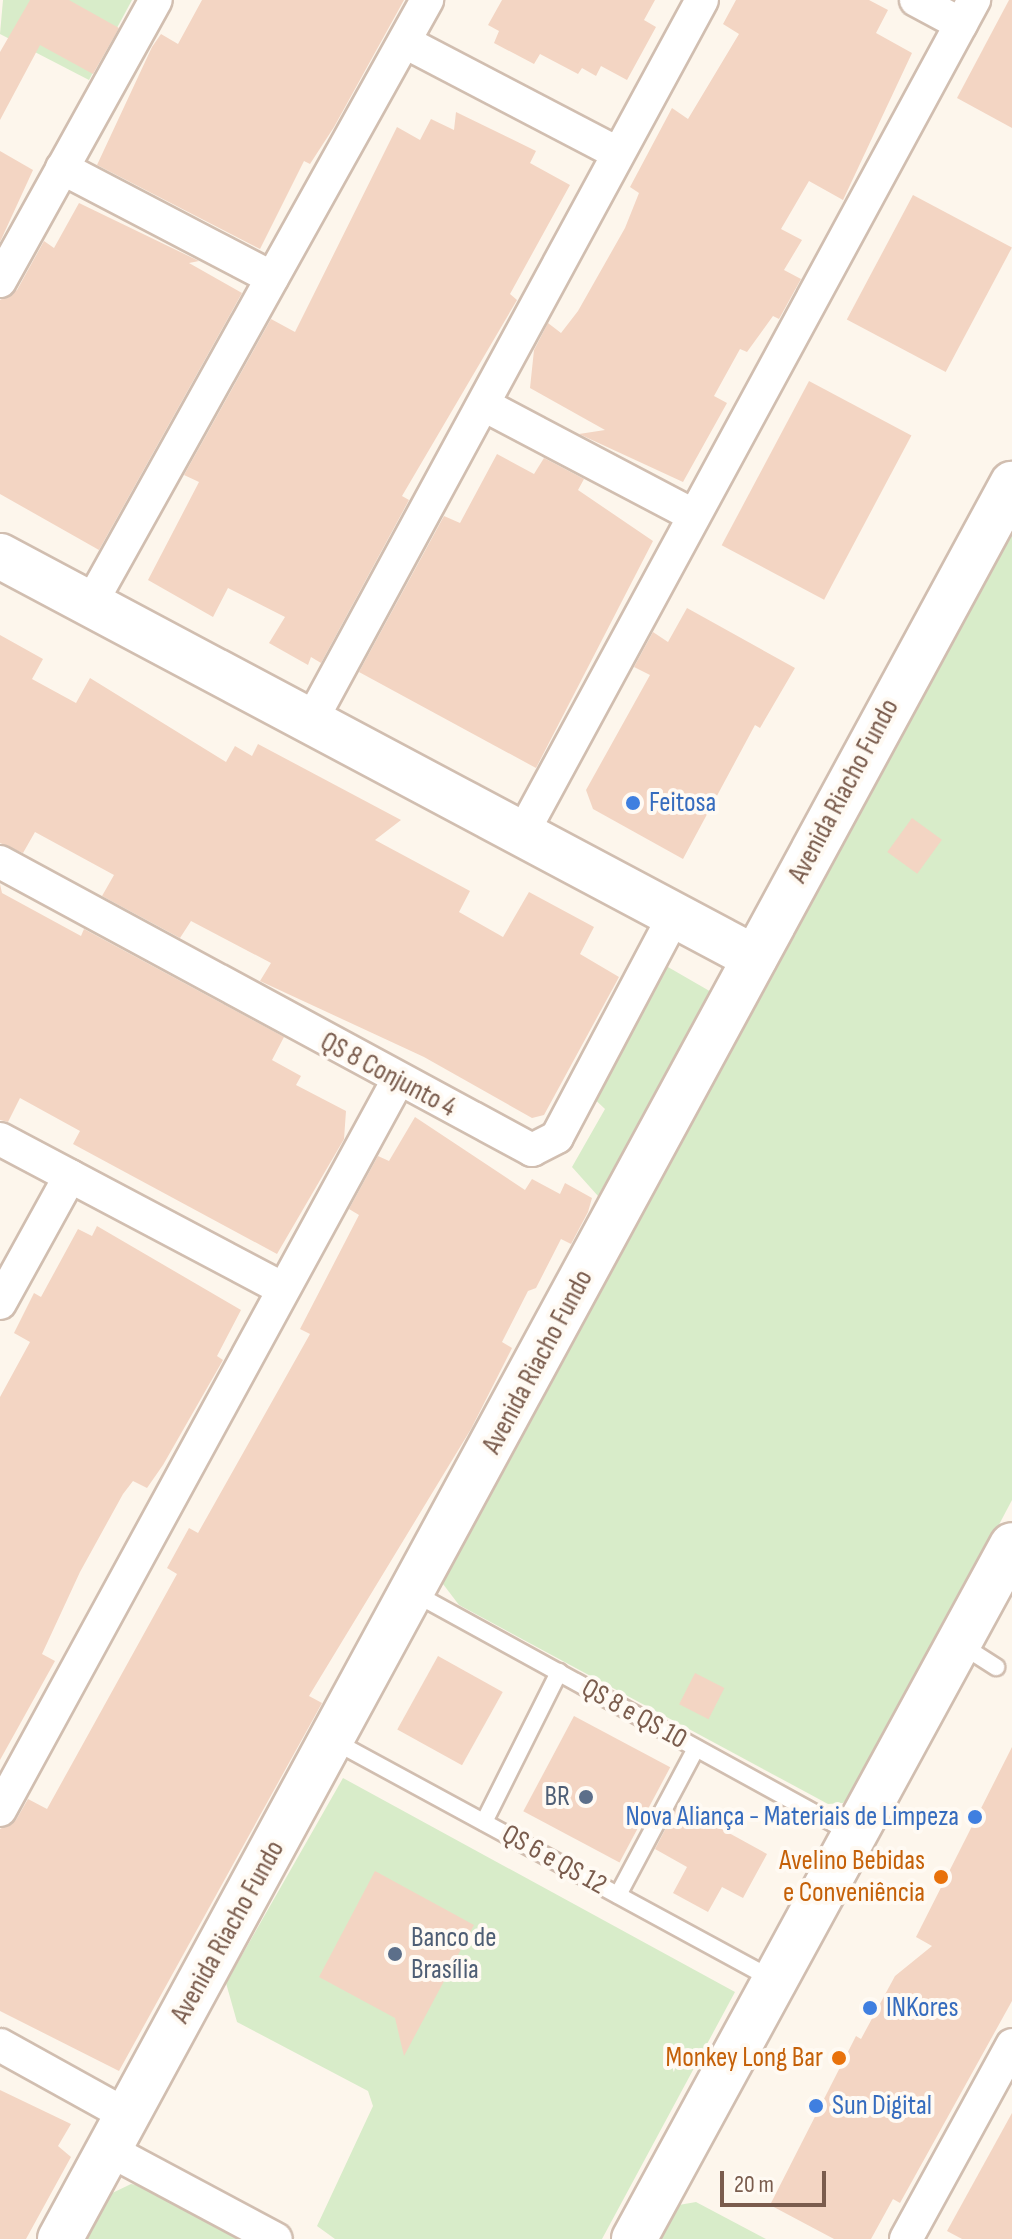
<!DOCTYPE html>
<html>
<head>
<meta charset="utf-8">
<style>
  body { margin:0 }
  #map { position:relative; width:1012px; height:2239px; overflow:hidden; background:#fdf6ec; font-family:"Sofia Sans Condensed",sans-serif }
  div>[style] { position:absolute }
  [style*='--x'] { left:calc(var(--x)*1px); top:calc(var(--y)*1px); width:calc(var(--w)*1px); rotate:calc(var(--a)*1deg) }
  .green>* { inset:0; background:#d8ecc9 }
  .building>* { inset:0; background:#f3d5c3; transform-origin:0 0 }
  .roads { filter:drop-shadow(2px 0 #d1beb0) drop-shadow(-2px 0 #d1beb0) drop-shadow(0 2px #d1beb0) drop-shadow(0 -2px #d1beb0) }
  .lane>* { height:16px; margin:-8px; padding:0 8px; transform-origin:8px; border-radius:8px; background:#fff }
  .street>* { height:32px; margin:-16px; padding:0 16px; transform-origin:16px; border-radius:16px; background:#fff }
  .secondary>* { height:44px; margin:-22px; padding:0 22px; transform-origin:22px; border-radius:22px; background:#fff }
  .dots>* { width:22px; height:22px; translate:-50% -50%; box-sizing:border-box; border:4px solid #fffaf3; border-radius:50% }
  span { translate:-50% -50%; white-space:nowrap; text-align:center; line-height:1.15; -webkit-text-stroke:8px #fffaf3; paint-order:stroke }
  .street-label { font-size:28px; color:#7a5c4d }
  .shop-label { font-size:28px; color:#366cbe }
  .left { translate:0 -50%; text-align:left }
  .right { translate:-100% -50%; text-align:right }
  .service-label { font-size:28px; color:#4e5e75 }
  .food-label { font-size:28px; color:#c56008 }
  .scale { position:absolute; left:720px; top:2171px; width:106px; height:36px; box-sizing:border-box; border:4px solid #7a5c4d; border-top:0; padding-left:10px; font-size:24px; line-height:28px; white-space:nowrap; color:#7a5c4d; -webkit-text-stroke:6px #fffaf3; paint-order:stroke }
</style>
</head>
<body>
<div id="map">
  <div class="green">
    <div style="clip-path:polygon(3px 0,132px 0,89px 80px,0 34px)"></div>
    <div style="clip-path:polygon(1012px 534px,1012px 1500px,864px 1780px,843px 1803px,828px 1804px,459px 1605px,443px 1584px,444px 1570px)"></div>
    <div style="clip-path:polygon(661px 963px,713px 993px,598px 1196px,572px 1167px,605px 1109px,588px 1093px)"></div>
    <div style="clip-path:polygon(343px 1778px,735px 1992px,602px 2239px,335px 2239px,317px 2226px,373px 2106px,368px 2091px,237px 2022px,226px 1983px)"></div>
    <div style="clip-path:polygon(131px 2184px,145px 2187px,242px 2239px,80px 2239px,104px 2197px)"></div>
    <div style="clip-path:polygon(696px 2202px,766px 2239px,655px 2239px,673px 2206px)"></div>
  </div>
  <div class="building">
    <div style="clip-path:polygon(30px 0,69px 0,119px 28px,93px 74px,40px 45px,0 120px,0 52px)"></div>
    <div style="clip-path:polygon(202px 0,404px 0,334px 127px,310px 164px,304px 161px,260px 249px,97px 165px,152px 47px,161px 34px,178px 44px)"></div>
    <div style="clip-path:polygon(502px 0,655px 0,644px 20px,656px 27px,627px 80px,601px 66px,596px 76px,582px 68px,578px 74px,540px 54px,534px 64px,494px 43px,499px 31px,488px 25px)"></div>
    <div style="clip-path:polygon(736px 0,869px 0,888px 10px,876px 33px,912px 53px,843px 200px,809px 181px,781px 229px,802px 240px,784px 270px,801px 279px,779px 319px,773px 316px,747px 352px,740px 349px,714px 396px,727px 403px,683px 482px,579px 434px,605px 430px,530px 388px,534px 350px,548px 323px,561px 333px,578px 311px,625px 228px,639px 193px,630px 187px,672px 108px,688px 119px,739px 34px,723px 24px)"></div>
    <div style="clip-path:polygon(1009px 0,1012px 0,1012px 128px,957px 98px)"></div>
    <div style="clip-path:polygon(456px 112px,536px 151px,530px 163px,570px 185px,510px 294px,517px 300px,402px 496px,409px 500px,321px 663px,311px 657px,308px 665px,269px 643px,285px 617px,228px 588px,213px 617px,148px 580px,199px 482px,184px 475px,271px 319px,295px 332px,397px 127px,420px 140px,431px 119px,454px 130px)"></div>
    <div style="clip-path:polygon(0 151px,33px 170px,0 242px)"></div>
    <div style="left:913px;top:195px;width:112px;height:141px;rotate:28deg"></div>
    <div style="clip-path:polygon(79px 203px,199px 261px,189px 263px,242px 293px,99px 550px,0 494px,0 300px,17px 290px,44px 241px,54px 248px)"></div>
    <div style="left:809px;top:381px;width:116px;height:186px;rotate:28deg"></div>
    <div style="clip-path:polygon(497px 454px,534px 474px,544px 458px,584px 479px,578px 490px,653px 541px,536px 768px,359px 672px,444px 516px,460px 523px)"></div>
    <div style="clip-path:polygon(687px 608px,795px 668px,760px 728px,755px 725px,683px 859px,593px 809px,586px 790px,650px 675px,634px 667px,653px 632px,668px 642px)"></div>
    <div style="clip-path:polygon(0 635px,43px 659px,32px 679px,76px 703px,90px 678px,226px 762px,235px 746px,252px 756px,258px 744px,401px 820px,375px 840px,470px 891px,459px 912px,503px 937px,529px 892px,594px 927px,580px 954px,619px 977px,544px 1115px,532px 1118px,424px 1057px,260px 981px,271px 963px,191px 921px,180px 938px,102px 896px,114px 875px,35px 832px,23px 853px,0 843px)"></div>
    <div style="left:912px;top:818px;width:37px;height:42px;rotate:36deg"></div>
    <div style="clip-path:polygon(0 884px,2px 893px,81px 936px,84px 929px,284px 1037px,272px 1060px,301px 1076px,296px 1085px,346px 1111px,344px 1139px,277px 1254px,73px 1144px,80px 1131px,20px 1098px,8px 1122px,0 1120px)"></div>
    <div style="clip-path:polygon(415px 1117px,525px 1190px,532px 1179px,560px 1194px,565px 1183px,592px 1198px,588px 1212px,571px 1244px,561px 1239px,536px 1288px,528px 1291px,502px 1342px,512px 1348px,471px 1429px,309px 1696px,322px 1703px,119px 2071px,0 2011px,0 1829px,16px 1820px,28px 1799px,47px 1809px,177px 1574px,167px 1568px,189px 1528px,198px 1533px,310px 1334px,300px 1329px,359px 1215px,349px 1209px,378px 1156px,389px 1161px)"></div>
    <div style="clip-path:polygon(97px 1226px,241px 1310px,217px 1356px,223px 1360px,163px 1465px,147px 1488px,133px 1481px,123px 1494px,80px 1572px,42px 1654px,55px 1661px,0 1760px,0 1397px,30px 1342px,14px 1333px,34px 1293px,41px 1297px,78px 1229px,92px 1236px)"></div>
    <div style="left:438px;top:1656px;width:74px;height:84px;rotate:29deg"></div>
    <div style="left:695px;top:1673px;width:33px;height:35px;rotate:27deg"></div>
    <div style="left:574px;top:1716px;width:109px;height:108px;rotate:28deg"></div>
    <div style="clip-path:polygon(1012px 1747px,1012px 2001px,900px 2203px,893px 2199px,871px 2239px,834px 2239px,770px 2205px,856px 2036px,861px 2039px,895px 1976px,932px 1946px,916px 1937px)"></div>
    <div style="clip-path:polygon(678px 1805px,767px 1854px,743px 1898px,722px 1887px,708px 1912px,673px 1893px,687px 1867px,655px 1849px)"></div>
    <div style="clip-path:polygon(375px 1871px,474px 1925px,404px 2056px,395px 2018px,319px 1977px)"></div>
    <div style="clip-path:polygon(0 2090px,71px 2124px,58px 2146px,71px 2157px,26px 2239px,0 2239px)"></div>
    <div style="clip-path:polygon(1012px 2113px,1012px 2239px,962px 2239px,947px 2231px)"></div>
  </div>
  <div class="roads">
    <div class="lane">
      <div style="--x:414;--y:1593;--w:501;--a:28.77"></div>
      <div style="--x:960;--y:1644;--w:43;--a:32.6"></div>
      <div style="--x:334;--y:1741;--w:501;--a:28.51"></div>
      <div style="--x:484;--y:1822;--w:168;--a:-63.4"></div>
      <div style="--x:618;--y:1895;--w:166;--a:-62"></div>
    </div>
    <div class="street">
      <div style="--x:916;--y:0;--w:51;--a:28.1"></div>
      <div style="--x:405;--y:42;--w:239;--a:27.6"></div>
      <div style="--x:62;--y:168;--w:237;--a:27.6"></div>
      <div style="--x:0;--y:281;--w:321;--a:-61"></div>
      <div style="--x:486;--y:406;--w:232;--a:27.8"></div>
      <div style="--x:90;--y:605;--w:693;--a:-60.88"></div>
      <div style="--x:311;--y:721;--w:820;--a:-61.53"></div>
      <div style="--x:522;--y:834;--w:949;--a:-61.54"></div>
      <div style="--x:0;--y:862;--w:605;--a:28.43"></div>
      <div style="--x:532;--y:1150;--w:28;--a:-27"></div>
      <div style="--x:557;--y:1137;--w:252;--a:-62.1"></div>
      <div style="--x:0;--y:1139;--w:320;--a:27.9"></div>
      <div style="--x:0;--y:1303;--w:145;--a:-61.1"></div>
      <div style="--x:0;--y:1810;--w:829;--a:-61.4"></div>
      <div style="--x:0;--y:2045;--w:146;--a:29"></div>
      <div style="--x:109;--y:2150;--w:189;--a:28.1"></div>
      <div style="--x:906;--y:2239;--w:221;--a:-61.3"></div>
    </div>
    <div class="secondary">
      <div style="--x:0;--y:556;--w:855;--a:28.03"></div>
      <div style="--x:60;--y:2239;--w:1997;--a:-61.52"></div>
      <div style="--x:634;--y:2239;--w:790;--a:-61.42"></div>
    </div>
  </div>
  <div class="dots">
    <div style="left:633px;top:803px;background:#3f7fe0"></div>
    <div style="left:586px;top:1797px;background:#5c6f8a"></div>
    <div style="left:975px;top:1817px;background:#3f7fe0"></div>
    <div style="left:941px;top:1877px;background:#e8710a"></div>
    <div style="left:395px;top:1954px;background:#5c6f8a"></div>
    <div style="left:870px;top:2008px;background:#3f7fe0"></div>
    <div style="left:839px;top:2058px;background:#e8710a"></div>
    <div style="left:816px;top:2106px;background:#3f7fe0"></div>
  </div>
  <div class="street-label">
    <span style="left:844px;top:791px;rotate:-62deg">Avenida Riacho Fundo</span>
    <span style="left:388px;top:1075px;rotate:28deg">QS 8 Conjunto 4</span>
    <span style="left:538px;top:1362px;rotate:-62deg">Avenida Riacho Fundo</span>
    <span style="left:634px;top:1714px;rotate:29deg">QS 8 e QS 10</span>
    <span style="left:554px;top:1860px;rotate:29deg">QS 6 e QS 12</span>
    <span style="left:228px;top:1932px;rotate:-61deg">Avenida Riacho Fundo</span>
  </div>
  <div class="shop-label">
    <span class="left" style="left:649px;top:803px">Feitosa</span>
    <span class="right" style="left:959px;top:1817px">Nova Aliança - Materiais de Limpeza</span>
    <span class="left" style="left:886px;top:2008px">INKores</span>
    <span class="left" style="left:832px;top:2106px">Sun Digital</span>
  </div>
  <div class="service-label">
    <span class="right" style="left:570px;top:1797px">BR</span>
    <span class="left" style="left:411px;top:1954px">Banco de<br>Brasília</span>
  </div>
  <div class="food-label">
    <span class="right" style="left:925px;top:1877px">Avelino Bebidas<br>e Conveniência</span>
    <span class="right" style="left:823px;top:2058px">Monkey Long Bar</span>
  </div>
  <div class="scale">20 m</div>
</div>
</body>
</html>
